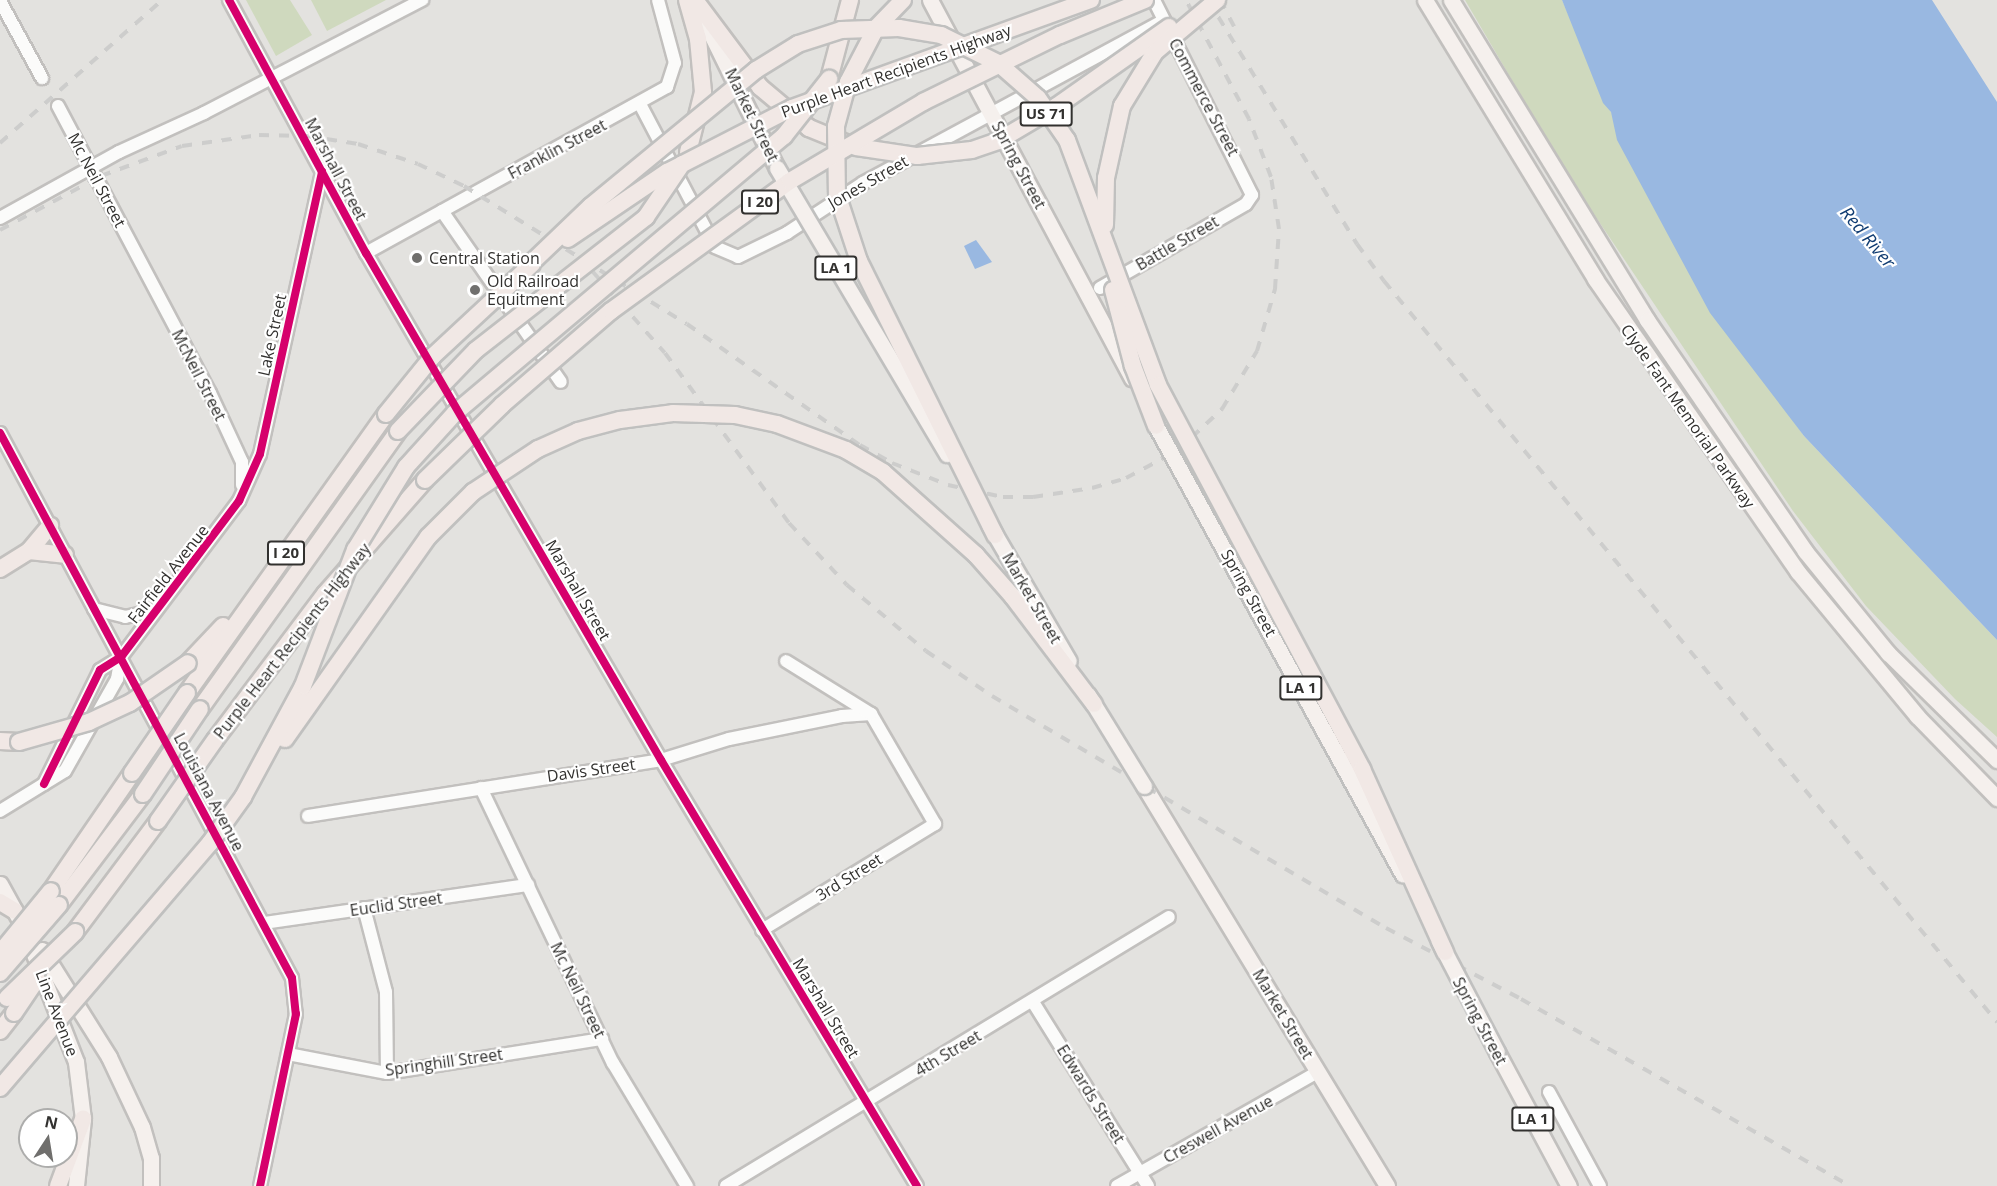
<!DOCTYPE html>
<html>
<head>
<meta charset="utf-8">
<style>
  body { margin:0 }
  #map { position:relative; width:1997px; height:1186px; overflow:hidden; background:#e3e2df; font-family:"Open Sans",sans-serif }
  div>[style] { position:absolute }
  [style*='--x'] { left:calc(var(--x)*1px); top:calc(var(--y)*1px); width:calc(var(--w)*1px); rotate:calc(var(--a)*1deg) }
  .green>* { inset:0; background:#cfd9be }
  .water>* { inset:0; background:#99b8e1 }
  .roads { filter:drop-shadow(2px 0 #c2c0be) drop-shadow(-2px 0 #c2c0be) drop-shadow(0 2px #c2c0be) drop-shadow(0 -2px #c2c0be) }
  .minor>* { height:12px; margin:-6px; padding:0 6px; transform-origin:6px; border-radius:6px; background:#fbfbfa }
  .major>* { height:15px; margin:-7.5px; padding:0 7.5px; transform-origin:7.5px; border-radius:7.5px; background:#f5f0ed }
  .highway>* { height:16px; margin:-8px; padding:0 8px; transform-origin:8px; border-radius:8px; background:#f1e8e5 }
  .rail>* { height:4px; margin-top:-2px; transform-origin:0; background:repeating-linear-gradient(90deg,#cdcdcc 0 10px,transparent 0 20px) }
  .bridges { filter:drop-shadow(2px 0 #c0c0bf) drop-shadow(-2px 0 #c0c0bf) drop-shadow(0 2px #c0c0bf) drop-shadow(0 -2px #c0c0bf) }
  .major-bridge>* { height:15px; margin:-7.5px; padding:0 7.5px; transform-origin:7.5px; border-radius:7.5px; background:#f5f0ed }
  .highway-bridge>* { height:16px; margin:-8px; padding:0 8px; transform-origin:8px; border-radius:8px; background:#f1e8e5 }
  .cycleway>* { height:8px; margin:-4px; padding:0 4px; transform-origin:4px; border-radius:4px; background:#d6006c }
  .dots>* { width:16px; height:16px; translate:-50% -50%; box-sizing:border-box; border:3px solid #fff; border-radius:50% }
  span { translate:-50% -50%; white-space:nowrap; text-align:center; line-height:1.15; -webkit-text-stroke:4.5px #fff; paint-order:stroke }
  .shield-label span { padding:2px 4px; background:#fff; border:2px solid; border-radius:4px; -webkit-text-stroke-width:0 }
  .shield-label { font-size:15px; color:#32312f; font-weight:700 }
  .street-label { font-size:16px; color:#32312f }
  .poi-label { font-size:16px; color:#32312f }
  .left { translate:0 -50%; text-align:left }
  .water-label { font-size:18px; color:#103c72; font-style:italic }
  .north { position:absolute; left:18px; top:1108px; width:60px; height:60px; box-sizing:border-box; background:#fff; border:2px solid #adadac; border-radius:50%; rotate:12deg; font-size:16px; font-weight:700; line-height:24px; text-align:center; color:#32312f }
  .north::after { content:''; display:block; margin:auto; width:21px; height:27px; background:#706f6d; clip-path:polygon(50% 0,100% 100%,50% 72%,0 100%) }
</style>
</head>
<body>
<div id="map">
  <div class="green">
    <div style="clip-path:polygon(246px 0,290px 0,312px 35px,276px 56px)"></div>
    <div style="clip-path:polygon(311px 0,386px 0,327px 31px)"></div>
    <div style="clip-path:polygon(1465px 0,1562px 0,1611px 112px,1766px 383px,1804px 436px,1997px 640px,1997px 737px,1955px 699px,1866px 606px,1793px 511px,1565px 171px)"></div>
  </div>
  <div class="water">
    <div style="clip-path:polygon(1562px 0,1932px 0,1997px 102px,1997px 640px,1804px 436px,1710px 313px,1617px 140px,1611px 112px,1603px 103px)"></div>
    <div style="clip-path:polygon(976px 240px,992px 262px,975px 269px,964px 246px)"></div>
  </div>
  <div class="roads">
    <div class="minor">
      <div style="--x:229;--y:0;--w:288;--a:61.6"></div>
      <div style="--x:366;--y:253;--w:587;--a:59.81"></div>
      <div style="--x:661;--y:760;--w:497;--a:59"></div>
      <div style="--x:0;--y:1;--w:88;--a:61.4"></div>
      <div style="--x:640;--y:104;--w:161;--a:62.3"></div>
      <div style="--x:715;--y:247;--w:25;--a:23"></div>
      <div style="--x:738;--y:257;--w:55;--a:-26.1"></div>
      <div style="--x:787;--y:233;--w:91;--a:-33.3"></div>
      <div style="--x:863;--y:183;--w:342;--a:-28.4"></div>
      <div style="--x:58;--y:106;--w:325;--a:62.1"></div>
      <div style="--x:210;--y:393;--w:76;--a:65.1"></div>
      <div style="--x:242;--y:462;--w:23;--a:90"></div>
      <div style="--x:442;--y:211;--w:208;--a:55.2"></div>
      <div style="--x:0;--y:218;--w:136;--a:-29"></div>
      <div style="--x:119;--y:152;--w:94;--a:-24.6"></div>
      <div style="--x:204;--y:113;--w:246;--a:-27.4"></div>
      <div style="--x:366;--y:253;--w:344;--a:-28.9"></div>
      <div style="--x:667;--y:87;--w:25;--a:-72"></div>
      <div style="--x:675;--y:63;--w:65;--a:-105.1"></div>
      <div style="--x:1100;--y:288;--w:168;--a:-29.9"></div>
      <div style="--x:1246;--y:204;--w:11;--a:-56"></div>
      <div style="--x:1252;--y:195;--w:218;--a:-116.7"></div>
      <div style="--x:0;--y:433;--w:618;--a:61.82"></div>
      <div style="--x:292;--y:978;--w:36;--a:84"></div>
      <div style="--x:296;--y:1014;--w:176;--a:101.8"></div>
      <div style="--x:94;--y:609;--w:32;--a:14"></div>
      <div style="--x:125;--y:617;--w:32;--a:-13"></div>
      <div style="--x:44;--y:784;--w:127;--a:-63.8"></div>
      <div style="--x:100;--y:670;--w:25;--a:-32"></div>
      <div style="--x:121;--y:657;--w:196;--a:-52.9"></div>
      <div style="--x:239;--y:501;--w:51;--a:-65.9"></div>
      <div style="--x:260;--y:454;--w:289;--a:-77.6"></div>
      <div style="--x:481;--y:788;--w:305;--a:64.4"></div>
      <div style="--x:613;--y:1063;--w:144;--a:59"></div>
      <div style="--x:0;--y:811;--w:76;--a:-31.6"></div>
      <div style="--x:65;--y:771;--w:106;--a:-60.5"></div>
      <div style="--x:117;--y:679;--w:22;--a:-80"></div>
      <div style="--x:308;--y:816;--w:357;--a:-9"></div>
      <div style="--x:661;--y:760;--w:71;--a:-17.2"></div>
      <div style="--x:729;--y:739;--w:115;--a:-11.5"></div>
      <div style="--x:842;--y:716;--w:29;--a:-4"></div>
      <div style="--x:364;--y:908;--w:87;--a:75.3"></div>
      <div style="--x:386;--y:992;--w:81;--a:89.3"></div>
      <div style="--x:264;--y:923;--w:267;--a:-8.2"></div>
      <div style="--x:762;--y:930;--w:203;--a:-31.5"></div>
      <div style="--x:935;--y:824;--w:127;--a:-120.2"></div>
      <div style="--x:871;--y:714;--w:100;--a:-148.1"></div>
      <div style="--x:1033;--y:1002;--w:217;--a:58"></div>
      <div style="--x:288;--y:1054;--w:101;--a:10.9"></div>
      <div style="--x:387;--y:1073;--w:218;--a:-9"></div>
      <div style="--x:1549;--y:1092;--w:107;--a:61.5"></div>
      <div style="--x:726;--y:1186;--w:518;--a:-31.27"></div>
      <div style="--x:1117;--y:1186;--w:231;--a:-29.6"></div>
    </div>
    <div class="major">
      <div style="--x:930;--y:0;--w:429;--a:61.9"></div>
      <div style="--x:1425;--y:0;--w:327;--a:58.6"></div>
      <div style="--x:1595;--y:279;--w:356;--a:55.3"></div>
      <div style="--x:1798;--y:572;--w:187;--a:50.4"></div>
      <div style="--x:1917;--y:716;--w:115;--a:45.7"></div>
      <div style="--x:1451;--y:0;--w:375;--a:58.5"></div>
      <div style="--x:1647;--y:320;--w:280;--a:55.6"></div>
      <div style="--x:1805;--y:551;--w:132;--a:50.9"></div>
      <div style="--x:1888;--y:653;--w:153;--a:44.5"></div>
      <div style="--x:706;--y:24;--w:161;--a:63.8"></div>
      <div style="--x:1144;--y:786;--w:468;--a:58.7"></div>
      <div style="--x:0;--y:884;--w:48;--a:61.3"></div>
      <div style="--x:23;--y:926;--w:146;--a:68.7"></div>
      <div style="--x:76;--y:1062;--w:57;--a:83"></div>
      <div style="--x:83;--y:1119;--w:67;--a:96"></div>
      <div style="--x:42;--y:950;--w:126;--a:57.9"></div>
      <div style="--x:109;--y:1057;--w:77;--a:64.8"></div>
      <div style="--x:142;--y:1127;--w:32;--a:74"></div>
      <div style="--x:151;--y:1158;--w:28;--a:90"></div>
      <div style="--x:1497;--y:1052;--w:152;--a:61.8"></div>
    </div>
    <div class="highway">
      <div style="--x:687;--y:0;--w:41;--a:74.2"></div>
      <div style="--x:698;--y:39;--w:53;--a:84.6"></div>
      <div style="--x:703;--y:92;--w:62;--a:104"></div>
      <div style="--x:695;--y:0;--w:109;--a:53.2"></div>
      <div style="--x:760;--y:87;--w:64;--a:39.9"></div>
      <div style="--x:809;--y:128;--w:42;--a:22.3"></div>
      <div style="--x:829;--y:79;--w:82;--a:-75.1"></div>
      <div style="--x:29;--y:551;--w:36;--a:6"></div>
      <div style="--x:0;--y:569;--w:34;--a:-32"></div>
      <div style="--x:29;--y:551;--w:33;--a:-50"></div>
      <div style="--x:188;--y:663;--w:51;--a:-46.6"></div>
      <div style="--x:187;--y:693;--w:343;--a:-54.5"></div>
      <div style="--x:200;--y:709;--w:341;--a:-54.5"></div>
      <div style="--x:215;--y:740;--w:183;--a:-53"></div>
      <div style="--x:325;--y:594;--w:152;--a:-48.7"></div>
      <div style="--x:0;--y:741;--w:19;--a:3"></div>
      <div style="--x:51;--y:891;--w:143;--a:-55.5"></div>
      <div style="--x:0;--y:902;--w:17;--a:31"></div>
      <div style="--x:59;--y:905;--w:139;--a:-52.9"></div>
      <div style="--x:75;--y:932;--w:139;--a:-53.2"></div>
      <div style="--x:0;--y:1031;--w:23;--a:-52"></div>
      <div style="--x:58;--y:1186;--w:72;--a:-69.5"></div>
    </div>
  </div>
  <div class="rail">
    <div style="--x:1208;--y:0;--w:286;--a:58.6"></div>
    <div style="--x:1357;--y:244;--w:46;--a:53.9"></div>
    <div style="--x:1384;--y:281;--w:962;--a:50.4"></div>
    <div style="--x:1220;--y:0;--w:30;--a:62"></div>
    <div style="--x:0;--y:143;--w:216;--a:-41.4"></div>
    <div style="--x:0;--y:230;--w:115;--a:-28.1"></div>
    <div style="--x:101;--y:176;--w:86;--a:-20.3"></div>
    <div style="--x:182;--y:146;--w:78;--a:-8.1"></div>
    <div style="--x:259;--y:135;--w:48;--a:1.2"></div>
    <div style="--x:307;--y:136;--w:52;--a:8.9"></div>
    <div style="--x:358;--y:144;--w:63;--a:18.4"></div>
    <div style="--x:418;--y:164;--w:51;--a:25.6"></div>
    <div style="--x:464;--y:186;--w:262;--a:31.8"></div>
    <div style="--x:687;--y:324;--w:211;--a:35"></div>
    <div style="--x:860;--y:445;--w:37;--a:29"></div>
    <div style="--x:892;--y:463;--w:60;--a:21.4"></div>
    <div style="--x:948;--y:485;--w:56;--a:12.3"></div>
    <div style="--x:1003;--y:497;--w:30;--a:0"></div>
    <div style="--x:1033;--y:497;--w:60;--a:-8.7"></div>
    <div style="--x:1092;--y:488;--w:35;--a:-16"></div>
    <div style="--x:1126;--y:478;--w:58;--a:-27.9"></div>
    <div style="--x:1177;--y:451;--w:62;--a:-43"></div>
    <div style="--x:1222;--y:409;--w:68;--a:-58.9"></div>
    <div style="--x:1257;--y:351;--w:65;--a:-73.8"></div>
    <div style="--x:1275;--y:289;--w:60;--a:-86.2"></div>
    <div style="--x:1279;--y:229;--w:53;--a:-98.7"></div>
    <div style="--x:1271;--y:177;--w:62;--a:-110.8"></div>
    <div style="--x:1249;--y:119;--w:135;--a:-117.9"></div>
    <div style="--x:593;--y:272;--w:108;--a:48.4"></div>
    <div style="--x:665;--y:353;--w:210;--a:53.9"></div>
    <div style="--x:789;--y:523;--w:85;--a:46.9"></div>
    <div style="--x:847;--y:585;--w:103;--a:39.9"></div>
    <div style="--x:926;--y:651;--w:80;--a:34.3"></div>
    <div style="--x:992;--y:696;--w:457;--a:30.5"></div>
    <div style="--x:1386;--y:928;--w:153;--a:27.7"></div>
    <div style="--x:1521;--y:999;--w:378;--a:29.6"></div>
  </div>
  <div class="bridges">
    <div class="major-bridge">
      <div style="--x:777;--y:168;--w:333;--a:59.3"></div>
      <div style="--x:1156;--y:426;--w:512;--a:61.18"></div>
      <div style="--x:990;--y:526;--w:156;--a:59.7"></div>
      <div style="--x:1088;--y:695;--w:107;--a:58.4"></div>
      <div style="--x:1439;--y:941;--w:125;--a:62.4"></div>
    </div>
    <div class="highway-bridge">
      <div style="--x:903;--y:0;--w:39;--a:134"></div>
      <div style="--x:876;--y:28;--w:61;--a:117.4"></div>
      <div style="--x:848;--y:82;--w:46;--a:105.3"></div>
      <div style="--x:836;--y:126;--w:68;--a:89.2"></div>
      <div style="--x:837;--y:194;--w:71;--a:71.8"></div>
      <div style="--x:859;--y:261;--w:306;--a:63.6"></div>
      <div style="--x:856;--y:147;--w:62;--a:8.4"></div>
      <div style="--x:917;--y:156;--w:55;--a:-6.2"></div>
      <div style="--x:972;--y:150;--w:28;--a:-19"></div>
      <div style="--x:998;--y:141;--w:69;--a:-30.7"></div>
      <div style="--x:1057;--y:106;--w:137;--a:-35.2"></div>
      <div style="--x:1105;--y:225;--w:47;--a:-88.8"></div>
      <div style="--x:1106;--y:178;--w:74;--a:-77.5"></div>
      <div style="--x:1122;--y:106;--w:63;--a:-58.6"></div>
      <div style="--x:1155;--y:52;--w:81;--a:-40"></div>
      <div style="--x:568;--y:239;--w:120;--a:-34.1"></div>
      <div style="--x:667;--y:172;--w:140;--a:-27.1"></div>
      <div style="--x:792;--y:108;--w:318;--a:-19.9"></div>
      <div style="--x:525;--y:269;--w:91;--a:-43.7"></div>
      <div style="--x:591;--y:206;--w:214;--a:-39.5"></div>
      <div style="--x:756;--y:70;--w:49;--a:-31.8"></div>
      <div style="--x:798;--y:44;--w:45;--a:-18"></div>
      <div style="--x:841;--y:30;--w:58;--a:-2"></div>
      <div style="--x:899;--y:28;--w:43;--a:9.5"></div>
      <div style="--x:941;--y:35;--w:64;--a:26.2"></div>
      <div style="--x:998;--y:63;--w:53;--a:41.2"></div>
      <div style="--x:1038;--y:98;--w:51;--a:55.4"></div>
      <div style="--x:1067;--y:140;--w:261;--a:69.6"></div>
      <div style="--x:1158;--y:385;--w:435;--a:62"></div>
      <div style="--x:1362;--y:769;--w:201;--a:65.6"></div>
      <div style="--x:1113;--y:290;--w:79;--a:75.3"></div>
      <div style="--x:1133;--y:366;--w:64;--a:69"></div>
      <div style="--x:386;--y:414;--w:75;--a:-51"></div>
      <div style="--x:433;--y:356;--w:135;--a:-42.9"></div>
      <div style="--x:398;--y:431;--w:112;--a:-46.1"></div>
      <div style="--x:476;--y:350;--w:216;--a:-38"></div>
      <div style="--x:646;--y:217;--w:64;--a:-55.8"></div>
      <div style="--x:425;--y:480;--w:107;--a:-44.2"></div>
      <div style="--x:502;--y:405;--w:144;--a:-40.8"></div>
      <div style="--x:611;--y:311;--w:221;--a:-36"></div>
      <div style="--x:790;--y:181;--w:155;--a:-30.7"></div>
      <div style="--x:923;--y:102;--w:153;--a:-26.1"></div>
      <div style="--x:1060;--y:35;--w:92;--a:-22.4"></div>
      <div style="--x:285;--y:739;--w:247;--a:-54.7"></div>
      <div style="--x:428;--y:537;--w:64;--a:-45"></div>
      <div style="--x:473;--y:492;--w:78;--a:-33.5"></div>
      <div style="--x:538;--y:449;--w:44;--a:-24.2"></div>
      <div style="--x:578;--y:431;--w:43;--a:-14.7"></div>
      <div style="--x:620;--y:420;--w:53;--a:-7.5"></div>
      <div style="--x:673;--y:413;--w:62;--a:1.8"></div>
      <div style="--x:735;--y:415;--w:43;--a:12.1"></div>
      <div style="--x:777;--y:424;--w:74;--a:20.6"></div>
      <div style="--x:846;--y:450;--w:43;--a:30.7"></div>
      <div style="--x:883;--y:472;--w:125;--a:41.7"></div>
      <div style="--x:976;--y:555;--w:56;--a:48.6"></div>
      <div style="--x:1013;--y:597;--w:134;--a:52.9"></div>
      <div style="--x:19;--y:742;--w:73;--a:-15.9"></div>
      <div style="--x:89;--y:722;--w:45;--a:-24.9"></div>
      <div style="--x:130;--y:703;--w:70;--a:-34.6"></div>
      <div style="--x:132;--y:773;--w:97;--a:-55.5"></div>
      <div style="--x:143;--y:794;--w:102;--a:-56.2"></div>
      <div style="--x:158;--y:821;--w:99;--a:-54.9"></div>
      <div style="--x:0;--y:953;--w:80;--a:-50.6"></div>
      <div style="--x:0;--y:973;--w:90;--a:-49.1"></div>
      <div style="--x:7;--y:998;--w:95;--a:-44.1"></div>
      <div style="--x:14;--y:1013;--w:41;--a:-55.9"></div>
      <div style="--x:0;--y:1088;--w:323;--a:-49.4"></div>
      <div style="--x:210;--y:843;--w:57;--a:-54.3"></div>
      <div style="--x:243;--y:797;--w:126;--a:-61.6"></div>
      <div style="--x:303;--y:686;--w:146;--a:-69.1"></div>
      <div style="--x:355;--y:550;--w:97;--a:-58.4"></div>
      <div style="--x:406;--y:467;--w:73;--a:-47.8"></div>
      <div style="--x:455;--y:413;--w:430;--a:-40.1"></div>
      <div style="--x:784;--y:136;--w:73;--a:-51.7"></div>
    </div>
  </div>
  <div class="cycleway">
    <div style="--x:229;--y:0;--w:288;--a:61.6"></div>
    <div style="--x:366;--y:253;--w:587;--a:59.81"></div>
    <div style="--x:661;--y:760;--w:497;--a:59"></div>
    <div style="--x:0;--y:433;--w:618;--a:61.82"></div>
    <div style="--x:292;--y:978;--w:36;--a:84"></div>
    <div style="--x:296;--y:1014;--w:176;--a:101.8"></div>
    <div style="--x:44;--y:784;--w:127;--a:-63.8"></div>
    <div style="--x:100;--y:670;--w:25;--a:-32"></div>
    <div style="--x:121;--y:657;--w:196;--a:-52.9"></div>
    <div style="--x:239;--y:501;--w:51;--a:-65.9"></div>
    <div style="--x:260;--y:454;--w:289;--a:-77.6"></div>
  </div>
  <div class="dots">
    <div style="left:417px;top:258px;background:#706f6d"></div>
    <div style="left:475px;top:290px;background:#706f6d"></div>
  </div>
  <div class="shield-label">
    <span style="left:1046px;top:114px">US 71</span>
    <span style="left:760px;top:202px">I 20</span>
    <span style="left:836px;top:268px">LA 1</span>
    <span style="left:286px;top:553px">I 20</span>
    <span style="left:1301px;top:688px">LA 1</span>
    <span style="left:1533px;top:1119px">LA 1</span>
  </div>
  <div class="street-label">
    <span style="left:896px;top:71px;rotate:-20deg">Purple Heart Recipients Highway</span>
    <span style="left:1204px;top:97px;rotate:62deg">Commerce Street</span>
    <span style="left:752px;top:115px;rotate:64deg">Market Street</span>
    <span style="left:557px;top:149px;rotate:-28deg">Franklin Street</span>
    <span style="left:1019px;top:165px;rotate:62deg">Spring Street</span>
    <span style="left:336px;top:169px;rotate:62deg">Marshall Street</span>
    <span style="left:97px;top:180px;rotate:62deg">Mc Neil Street</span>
    <span style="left:868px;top:182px;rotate:-30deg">Jones Street</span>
    <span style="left:1177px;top:243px;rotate:-30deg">Battle Street</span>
    <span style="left:272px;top:335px;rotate:-78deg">Lake Street</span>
    <span style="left:199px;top:375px;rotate:63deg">McNeil Street</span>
    <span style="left:1688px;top:416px;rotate:55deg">Clyde Fant Memorial Parkway</span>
    <span style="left:168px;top:574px;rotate:-52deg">Fairfield Avenue</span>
    <span style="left:578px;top:590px;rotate:60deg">Marshall Street</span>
    <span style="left:1249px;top:593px;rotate:61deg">Spring Street</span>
    <span style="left:1032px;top:598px;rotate:60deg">Market Street</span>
    <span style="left:292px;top:641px;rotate:-52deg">Purple Heart Recipients Highway</span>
    <span style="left:591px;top:770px;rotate:-8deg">Davis Street</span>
    <span style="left:209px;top:792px;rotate:62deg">Louisiana Avenue</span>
    <span style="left:849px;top:877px;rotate:-32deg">3rd Street</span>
    <span style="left:396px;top:904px;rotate:-8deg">Euclid Street</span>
    <span style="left:578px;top:990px;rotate:64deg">Mc Neil Street</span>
    <span style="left:826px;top:1008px;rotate:59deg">Marshall Street</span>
    <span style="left:57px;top:1013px;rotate:69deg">Line Avenue</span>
    <span style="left:1283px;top:1014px;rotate:59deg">Market Street</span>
    <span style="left:1480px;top:1021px;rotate:62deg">Spring Street</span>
    <span style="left:948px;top:1053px;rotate:-31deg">4th Street</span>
    <span style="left:444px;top:1062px;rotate:-8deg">Springhill Street</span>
    <span style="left:1091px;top:1094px;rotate:58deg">Edwards Street</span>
    <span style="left:1218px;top:1129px;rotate:-29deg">Creswell Avenue</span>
  </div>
  <div class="poi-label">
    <span class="left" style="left:429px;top:258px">Central Station</span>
    <span class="left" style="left:487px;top:290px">Old Railroad<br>Equitment</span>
  </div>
  <div class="water-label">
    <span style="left:1868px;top:237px;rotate:50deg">Red River</span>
  </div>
  <div class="north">N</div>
</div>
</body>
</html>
